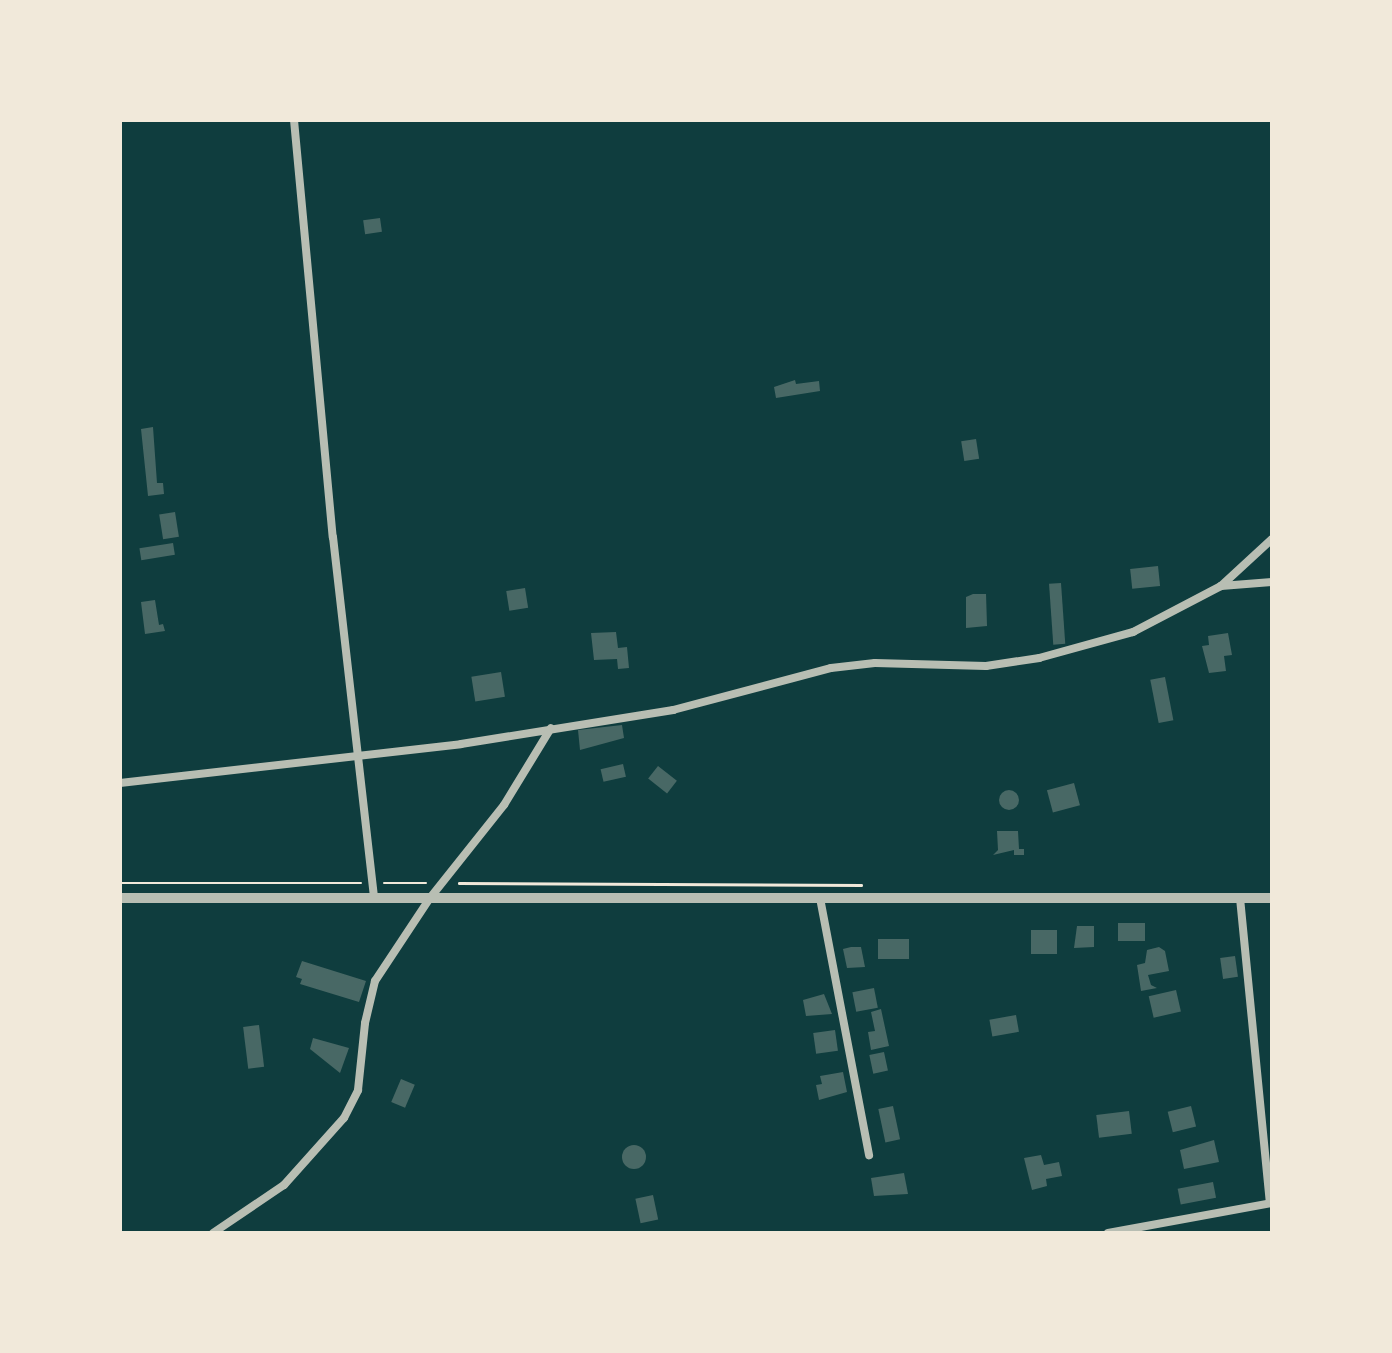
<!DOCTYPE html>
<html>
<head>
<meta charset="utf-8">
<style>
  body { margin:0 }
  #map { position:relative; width:1392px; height:1353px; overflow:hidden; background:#0f3d3e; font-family:"Public Sans",sans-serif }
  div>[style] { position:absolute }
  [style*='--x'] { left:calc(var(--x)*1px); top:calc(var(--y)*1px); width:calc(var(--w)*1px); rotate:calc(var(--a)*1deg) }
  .building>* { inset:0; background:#486865; transform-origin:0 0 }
  .round { border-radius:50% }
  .path>* { height:2.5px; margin:-1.25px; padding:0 1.25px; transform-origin:1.25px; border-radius:1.25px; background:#f1e9da }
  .minor>* { height:8px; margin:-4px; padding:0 4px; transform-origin:4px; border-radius:4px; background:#b8beb3 }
  .tertiary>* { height:10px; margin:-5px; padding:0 5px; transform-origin:5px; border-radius:5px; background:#b8beb3 }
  span { translate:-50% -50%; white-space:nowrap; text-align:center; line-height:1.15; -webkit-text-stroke:8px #f1e9da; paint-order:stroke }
  .frame { position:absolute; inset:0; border:122px solid #f1e9da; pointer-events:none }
</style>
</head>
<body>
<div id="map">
  <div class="building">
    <div style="left:380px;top:218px;width:14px;height:17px;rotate:82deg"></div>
    <div style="clip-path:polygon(795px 380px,796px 384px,819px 381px,820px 391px,776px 398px,774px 387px)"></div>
    <div style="clip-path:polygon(153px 427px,157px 483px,163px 483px,164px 494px,148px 496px,141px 429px)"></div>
    <div style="left:976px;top:439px;width:20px;height:15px;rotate:81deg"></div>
    <div style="left:175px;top:512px;width:25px;height:16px;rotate:81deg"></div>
    <div style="left:173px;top:543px;width:12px;height:34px;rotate:81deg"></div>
    <div style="left:1158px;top:566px;width:20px;height:28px;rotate:84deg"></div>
    <div style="left:1061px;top:583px;width:61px;height:12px;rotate:86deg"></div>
    <div style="left:525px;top:588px;width:20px;height:19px;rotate:81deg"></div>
    <div style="clip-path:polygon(973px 594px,986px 594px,987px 626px,966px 628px,966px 597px)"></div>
    <div style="clip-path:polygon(155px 600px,159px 625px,163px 624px,165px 631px,145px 634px,141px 602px)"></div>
    <div style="clip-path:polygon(616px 632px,618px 648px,627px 647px,629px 668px,618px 669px,617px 659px,594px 660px,591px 633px)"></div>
    <div style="clip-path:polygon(1228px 633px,1232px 655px,1224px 656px,1226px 671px,1209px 673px,1202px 646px,1209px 645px,1208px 636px)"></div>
    <div style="left:501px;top:672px;width:25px;height:30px;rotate:81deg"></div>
    <div style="left:1165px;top:677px;width:44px;height:15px;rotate:79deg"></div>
    <div style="clip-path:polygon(622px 725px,624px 738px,580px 750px,578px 730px)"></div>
    <div style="left:623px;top:764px;width:13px;height:23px;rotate:77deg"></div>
    <div style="left:658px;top:766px;width:24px;height:16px;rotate:38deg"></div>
    <div style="left:1074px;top:783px;width:23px;height:28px;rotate:75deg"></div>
    <div class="round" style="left:999px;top:790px;width:20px;height:20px"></div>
    <div style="clip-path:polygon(997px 831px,1018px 831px,1019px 849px,1024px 849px,1024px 855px,1014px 855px,1014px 850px,993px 855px,998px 850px)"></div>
    <div style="left:1118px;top:923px;width:27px;height:18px"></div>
    <div style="clip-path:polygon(1077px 926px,1094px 926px,1094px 947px,1074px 948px)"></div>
    <div style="left:1031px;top:930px;width:26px;height:24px"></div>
    <div style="left:878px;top:939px;width:31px;height:20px"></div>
    <div style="clip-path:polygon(851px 947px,861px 947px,865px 967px,847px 968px,843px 949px)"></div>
    <div style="clip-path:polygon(1159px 947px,1165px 951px,1169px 971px,1148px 975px,1151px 985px,1157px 988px,1141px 991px,1137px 965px,1145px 963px,1147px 950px)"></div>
    <div style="left:1235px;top:956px;width:21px;height:15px;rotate:82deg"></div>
    <div style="clip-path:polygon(302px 961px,366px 981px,359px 1002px,300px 984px,302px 979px,296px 977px)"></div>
    <div style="left:874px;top:988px;width:20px;height:22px;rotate:79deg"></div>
    <div style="left:1176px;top:990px;width:22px;height:28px;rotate:77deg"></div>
    <div style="clip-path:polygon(824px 994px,832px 1014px,806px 1016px,803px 1000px)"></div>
    <div style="clip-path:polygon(881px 1009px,889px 1046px,871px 1050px,868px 1032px,875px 1031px,871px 1012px)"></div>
    <div style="left:1016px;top:1015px;width:17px;height:27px;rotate:80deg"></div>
    <div style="left:259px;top:1025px;width:42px;height:16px;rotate:83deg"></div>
    <div style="left:835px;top:1030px;width:21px;height:22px;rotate:82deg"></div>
    <div style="clip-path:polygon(313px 1038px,349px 1048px,340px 1073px,310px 1049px)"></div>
    <div style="left:884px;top:1052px;width:19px;height:15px;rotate:78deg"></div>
    <div style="clip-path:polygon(843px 1072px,847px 1092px,819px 1100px,816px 1085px,822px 1084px,820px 1076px)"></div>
    <div style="left:401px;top:1079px;width:15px;height:25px;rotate:23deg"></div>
    <div style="left:893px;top:1106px;width:34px;height:15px;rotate:78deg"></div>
    <div style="left:1191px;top:1106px;width:21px;height:24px;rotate:76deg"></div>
    <div style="left:1129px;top:1111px;width:23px;height:33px;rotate:83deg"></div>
    <div style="clip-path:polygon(1214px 1140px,1219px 1162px,1184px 1169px,1180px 1150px)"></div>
    <div class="round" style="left:622px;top:1145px;width:24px;height:24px"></div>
    <div style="clip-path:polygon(1041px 1155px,1044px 1165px,1059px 1162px,1062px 1176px,1046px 1179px,1047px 1186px,1032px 1190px,1024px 1158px)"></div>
    <div style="clip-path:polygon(904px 1173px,908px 1194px,874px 1196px,871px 1178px)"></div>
    <div style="left:1213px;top:1182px;width:16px;height:36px;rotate:79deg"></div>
    <div style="left:653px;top:1195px;width:25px;height:18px;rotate:78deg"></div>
  </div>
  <div class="path">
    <div style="--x:120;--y:883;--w:241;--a:0"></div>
    <div style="--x:384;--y:883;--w:42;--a:0"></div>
    <div style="--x:459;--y:883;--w:402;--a:0.3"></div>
  </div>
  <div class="minor">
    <div style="--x:294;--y:120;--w:419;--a:84.7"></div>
    <div style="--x:333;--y:537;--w:362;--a:83.5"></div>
    <div style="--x:1221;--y:586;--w:69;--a:-42.7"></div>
    <div style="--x:120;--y:783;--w:343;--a:-6.5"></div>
    <div style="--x:461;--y:744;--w:215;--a:-9.1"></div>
    <div style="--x:673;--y:710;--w:163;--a:-14.9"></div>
    <div style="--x:831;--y:668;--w:44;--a:-6.5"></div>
    <div style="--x:875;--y:663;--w:111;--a:1.5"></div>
    <div style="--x:986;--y:666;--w:54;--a:-8.6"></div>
    <div style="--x:1039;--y:658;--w:98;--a:-15.5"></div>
    <div style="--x:1133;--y:632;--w:99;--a:-27.6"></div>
    <div style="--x:1221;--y:586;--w:51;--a:-4.5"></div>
    <div style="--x:820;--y:898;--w:262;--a:79.2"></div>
    <div style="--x:1240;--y:898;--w:306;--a:84.4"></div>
    <div style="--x:213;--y:1233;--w:86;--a:-34.1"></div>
    <div style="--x:284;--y:1185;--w:90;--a:-48.2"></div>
    <div style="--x:344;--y:1118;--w:31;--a:-63"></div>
    <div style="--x:358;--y:1090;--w:67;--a:-84"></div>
    <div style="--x:365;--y:1023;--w:43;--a:-76.6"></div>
    <div style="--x:375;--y:981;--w:100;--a:-56.5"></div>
    <div style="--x:430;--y:898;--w:119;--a:-51.5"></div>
    <div style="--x:504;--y:805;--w:90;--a:-58.6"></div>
    <div style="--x:1108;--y:1233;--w:167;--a:-10.4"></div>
  </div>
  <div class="tertiary">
    <div style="--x:120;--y:898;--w:1152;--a:0"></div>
  </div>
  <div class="frame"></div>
</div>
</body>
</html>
